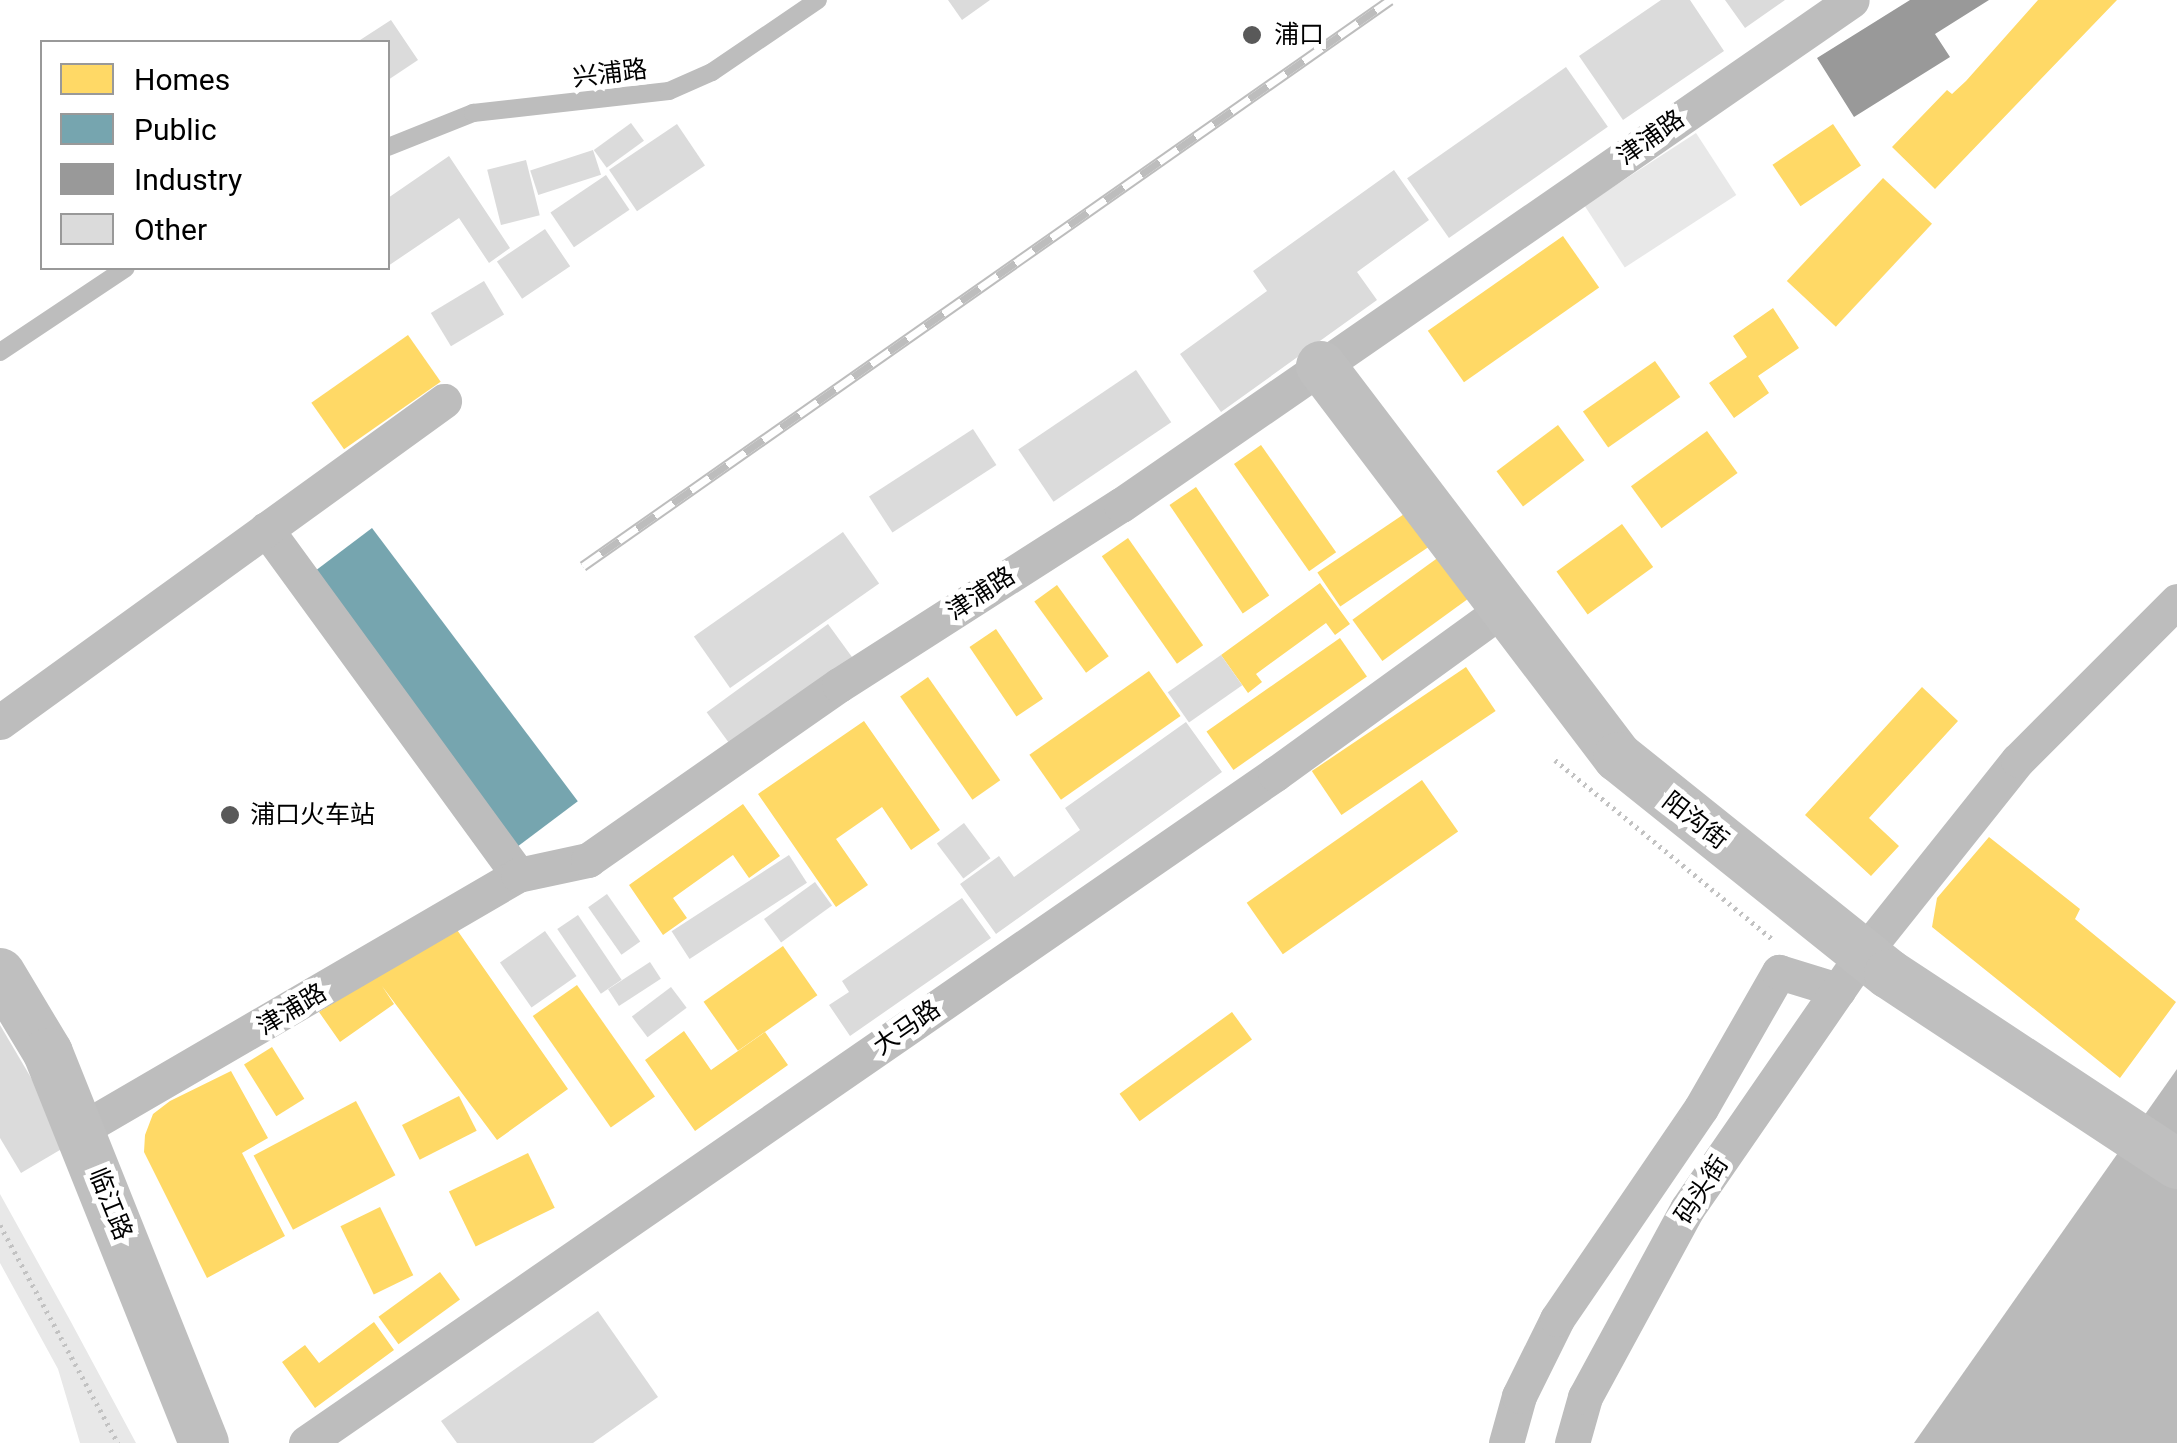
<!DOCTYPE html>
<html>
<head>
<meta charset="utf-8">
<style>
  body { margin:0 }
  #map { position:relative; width:2177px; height:1443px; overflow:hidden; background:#fff; font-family:Roboto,"Noto Sans SC",sans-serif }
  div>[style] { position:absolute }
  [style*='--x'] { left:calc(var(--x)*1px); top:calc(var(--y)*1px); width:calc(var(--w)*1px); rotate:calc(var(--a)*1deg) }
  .green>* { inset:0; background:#e8e8e8; transform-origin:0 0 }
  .water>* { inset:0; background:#bababa }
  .homes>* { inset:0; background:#ffd966; transform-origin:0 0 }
  .public>* { inset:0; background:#76a5af; transform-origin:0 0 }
  .industry>* { inset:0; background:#999 }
  .building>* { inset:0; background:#dbdbdb; transform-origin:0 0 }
  .path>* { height:5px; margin-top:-2.5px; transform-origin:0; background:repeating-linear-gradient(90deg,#c2c2c2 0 2.5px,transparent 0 7.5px) }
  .lane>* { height:18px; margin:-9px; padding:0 9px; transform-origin:9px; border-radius:9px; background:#bdbdbd }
  .street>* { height:35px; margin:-17.5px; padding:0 17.5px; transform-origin:17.5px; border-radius:17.5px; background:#bdbdbd }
  .secondary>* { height:50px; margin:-25px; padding:0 25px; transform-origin:25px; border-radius:25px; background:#bfbfbf }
  .rail>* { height:11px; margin-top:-5.5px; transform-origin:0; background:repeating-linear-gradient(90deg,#fff 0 22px,#bdbdbd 0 44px); box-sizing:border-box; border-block:2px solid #bdbdbd }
  .dots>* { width:28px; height:28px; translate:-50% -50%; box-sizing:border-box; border:5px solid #fff; border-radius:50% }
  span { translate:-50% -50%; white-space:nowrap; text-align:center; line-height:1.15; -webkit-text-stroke:10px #fff; paint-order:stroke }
  .poi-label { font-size:25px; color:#000 }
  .left { translate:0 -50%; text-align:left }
  .street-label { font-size:25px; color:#000 }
  .legend { position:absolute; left:40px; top:40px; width:350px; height:230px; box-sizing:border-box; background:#fff; border:2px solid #999; margin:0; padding:12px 18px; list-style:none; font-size:30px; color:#000 }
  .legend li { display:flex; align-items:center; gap:20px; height:50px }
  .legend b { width:50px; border:2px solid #999 }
</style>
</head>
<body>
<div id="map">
  <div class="green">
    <div style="left:1696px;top:133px;width:74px;height:133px;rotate:57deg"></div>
    <div style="clip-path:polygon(0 1194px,71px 1322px,136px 1443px,80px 1443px,58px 1369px,0 1263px)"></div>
  </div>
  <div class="water">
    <div style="clip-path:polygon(2177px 1069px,2177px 1443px,1914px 1443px)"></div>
  </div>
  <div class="homes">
    <div style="clip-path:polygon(2038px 0,2117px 0,1935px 189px,1892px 147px,1947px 90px,1952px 94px,1966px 81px)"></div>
    <div style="left:1833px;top:124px;width:50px;height:73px;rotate:56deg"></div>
    <div style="left:1883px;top:178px;width:67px;height:141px;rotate:43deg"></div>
    <div style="left:1563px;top:236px;width:63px;height:165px;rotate:55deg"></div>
    <div style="clip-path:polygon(1773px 308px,1799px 348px,1758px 376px,1769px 393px,1734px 418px,1709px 383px,1747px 357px,1733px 336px)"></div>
    <div style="left:408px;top:335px;width:57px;height:118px;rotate:55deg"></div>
    <div style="left:1655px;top:361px;width:44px;height:88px;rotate:55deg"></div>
    <div style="left:1558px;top:425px;width:44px;height:77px;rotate:53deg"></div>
    <div style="left:1707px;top:431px;width:52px;height:94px;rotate:54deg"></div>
    <div style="left:1261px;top:445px;width:131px;height:33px;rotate:55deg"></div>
    <div style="left:1196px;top:487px;width:131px;height:32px;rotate:56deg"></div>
    <div style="left:1416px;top:506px;width:41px;height:119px;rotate:56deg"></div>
    <div style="left:1622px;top:524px;width:53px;height:81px;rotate:54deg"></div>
    <div style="left:1128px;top:538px;width:131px;height:32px;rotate:55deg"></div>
    <div style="left:1443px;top:554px;width:51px;height:112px;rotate:54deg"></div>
    <div style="clip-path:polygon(1320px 583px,1350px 624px,1335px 635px,1326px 623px,1256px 674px,1262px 682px,1248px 693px,1221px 655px)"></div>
    <div style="left:1057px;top:585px;width:88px;height:28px;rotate:54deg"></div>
    <div style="left:996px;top:629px;width:84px;height:32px;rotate:56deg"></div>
    <div style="left:1340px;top:638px;width:47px;height:163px;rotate:55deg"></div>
    <div style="left:1466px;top:667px;width:53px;height:186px;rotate:56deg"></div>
    <div style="left:1149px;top:671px;width:55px;height:146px;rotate:55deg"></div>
    <div style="left:928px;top:677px;width:126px;height:34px;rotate:55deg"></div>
    <div style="clip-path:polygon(1922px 687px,1958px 721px,1869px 818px,1899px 846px,1871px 876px,1805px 815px)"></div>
    <div style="clip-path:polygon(864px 721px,940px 830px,911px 850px,882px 807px,836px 839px,868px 885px,836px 907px,758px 794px)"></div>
    <div style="left:1422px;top:780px;width:63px;height:214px;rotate:55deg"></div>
    <div style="clip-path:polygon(743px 804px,780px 856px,749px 878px,733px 855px,673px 898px,687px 918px,663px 935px,629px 885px)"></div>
    <div style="clip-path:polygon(1989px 837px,2080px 909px,2075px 919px,2176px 1002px,2120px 1078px,1932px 927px,1937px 898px)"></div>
    <div style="clip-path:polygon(455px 927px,568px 1089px,497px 1140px,382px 986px,394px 1004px,340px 1042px,319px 1012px)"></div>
    <div style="left:783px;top:946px;width:60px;height:97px;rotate:55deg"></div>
    <div style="left:577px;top:985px;width:136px;height:54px;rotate:55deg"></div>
    <div style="left:1232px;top:1012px;width:34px;height:139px;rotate:54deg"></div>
    <div style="clip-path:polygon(684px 1031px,711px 1070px,765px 1032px,788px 1065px,695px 1131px,645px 1060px)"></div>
    <div style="left:272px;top:1047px;width:61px;height:33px;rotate:58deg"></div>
    <div style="clip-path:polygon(231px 1071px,268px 1138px,242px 1153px,285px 1236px,207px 1278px,144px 1152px,145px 1135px,153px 1114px,170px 1101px)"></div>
    <div style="left:459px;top:1096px;width:39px;height:64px;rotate:63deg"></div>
    <div style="left:356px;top:1101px;width:84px;height:116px;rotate:62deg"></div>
    <div style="left:528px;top:1153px;width:61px;height:88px;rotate:64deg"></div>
    <div style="left:380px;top:1207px;width:76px;height:44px;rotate:64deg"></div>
    <div style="left:440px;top:1272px;width:34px;height:76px;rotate:54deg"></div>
    <div style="clip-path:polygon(374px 1322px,394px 1350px,315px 1408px,282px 1362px,305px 1345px,319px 1363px)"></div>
  </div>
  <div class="public">
    <div style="left:372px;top:528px;width:342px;height:90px;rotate:53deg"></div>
  </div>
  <div class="industry">
    <div style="clip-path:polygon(1910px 0,1989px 0,1935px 34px,1950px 57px,1854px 117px,1817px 58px)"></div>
  </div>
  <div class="building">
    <div style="clip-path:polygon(948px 0,990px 0,962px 20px)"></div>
    <div style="clip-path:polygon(1661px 0,1690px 0,1724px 51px,1623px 120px,1579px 56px)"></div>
    <div style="clip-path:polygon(1725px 0,1785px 0,1745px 28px)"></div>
    <div style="clip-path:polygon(391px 20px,418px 60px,388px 80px,388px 42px,357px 42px)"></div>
    <div style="left:1566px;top:67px;width:73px;height:194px;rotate:55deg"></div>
    <div style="left:631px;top:123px;width:22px;height:46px;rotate:54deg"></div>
    <div style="left:677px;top:124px;width:50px;height:82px;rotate:56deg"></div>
    <div style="left:593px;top:150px;width:26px;height:66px;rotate:72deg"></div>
    <div style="clip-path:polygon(449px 156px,510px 248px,489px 263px,459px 218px,388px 266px,388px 198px)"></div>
    <div style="left:526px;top:160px;width:57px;height:40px;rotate:76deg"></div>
    <div style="clip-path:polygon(1394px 170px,1429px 220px,1357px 272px,1377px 300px,1221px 412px,1180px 354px,1267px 291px,1253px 271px)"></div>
    <div style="left:606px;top:175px;width:42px;height:67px;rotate:56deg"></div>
    <div style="left:545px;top:229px;width:45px;height:58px;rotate:56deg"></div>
    <div style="left:484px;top:281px;width:39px;height:62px;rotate:59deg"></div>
    <div style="left:1136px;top:370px;width:63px;height:142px;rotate:56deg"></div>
    <div style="left:973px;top:429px;width:43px;height:124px;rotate:57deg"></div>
    <div style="left:843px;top:532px;width:63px;height:182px;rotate:55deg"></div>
    <div style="left:828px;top:624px;width:43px;height:150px;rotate:54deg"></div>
    <div style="left:1221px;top:655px;width:37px;height:65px;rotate:55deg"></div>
    <div style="clip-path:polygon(1186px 722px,1222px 772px,996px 934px,960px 884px,999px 856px,1014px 877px,1080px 830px,1065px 808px)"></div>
    <div style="left:964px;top:823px;width:44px;height:34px;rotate:53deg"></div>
    <div style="left:789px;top:855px;width:33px;height:140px;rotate:57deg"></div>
    <div style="left:815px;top:882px;width:29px;height:63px;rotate:54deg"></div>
    <div style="left:607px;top:894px;width:58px;height:23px;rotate:55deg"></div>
    <div style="clip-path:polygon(962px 898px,991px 938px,850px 1036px,829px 1005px,849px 992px,842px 981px)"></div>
    <div style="left:578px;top:915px;width:78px;height:25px;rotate:56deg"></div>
    <div style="left:545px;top:931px;width:55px;height:55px;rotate:55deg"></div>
    <div style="left:650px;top:962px;width:20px;height:50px;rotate:57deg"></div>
    <div style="left:671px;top:987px;width:26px;height:49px;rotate:53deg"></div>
    <div style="clip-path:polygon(0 1025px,70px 1144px,21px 1173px,0 1138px)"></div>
    <div style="clip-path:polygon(598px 1311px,658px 1397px,593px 1443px,457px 1443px,441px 1421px)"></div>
  </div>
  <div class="path">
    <div style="--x:1555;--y:760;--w:283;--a:39.5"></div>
    <div style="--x:0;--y:1225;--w:248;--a:61.6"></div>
  </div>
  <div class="lane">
    <div style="--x:388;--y:147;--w:92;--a:-21.8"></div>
    <div style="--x:473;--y:113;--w:197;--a:-6.4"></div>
    <div style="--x:669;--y:91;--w:47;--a:-23.8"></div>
    <div style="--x:712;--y:72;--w:128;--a:-34.2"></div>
    <div style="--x:0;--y:352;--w:151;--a:-33.7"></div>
  </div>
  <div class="street">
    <div style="--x:266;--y:529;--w:428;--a:53.9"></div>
    <div style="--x:0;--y:722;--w:548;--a:-35.87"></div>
    <div style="--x:80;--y:1130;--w:507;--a:-30.21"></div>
    <div style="--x:518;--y:875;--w:72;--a:-12.1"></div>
    <div style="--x:588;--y:860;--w:306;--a:-34.9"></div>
    <div style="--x:839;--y:685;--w:335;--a:-32.6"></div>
    <div style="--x:1121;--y:505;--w:888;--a:-34.64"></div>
    <div style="--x:306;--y:1443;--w:1178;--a:-34.62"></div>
    <div style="--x:1275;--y:774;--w:283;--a:-35.9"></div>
    <div style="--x:1506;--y:1443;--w:49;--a:-74.5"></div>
    <div style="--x:1519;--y:1396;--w:86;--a:-63.7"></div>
    <div style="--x:1557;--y:1319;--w:255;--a:-55.7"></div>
    <div style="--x:1701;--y:1108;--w:157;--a:-60.2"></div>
    <div style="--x:1779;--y:972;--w:62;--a:17"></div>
    <div style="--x:1572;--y:1443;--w:48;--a:-74.2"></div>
    <div style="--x:1585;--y:1397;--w:214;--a:-61.5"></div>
    <div style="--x:1687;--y:1209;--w:310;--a:-55.4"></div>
    <div style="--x:1863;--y:954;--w:248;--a:-51.4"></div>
    <div style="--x:2018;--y:760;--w:225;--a:-45"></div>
  </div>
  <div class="secondary">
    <div style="--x:1321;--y:366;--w:491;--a:52.8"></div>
    <div style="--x:1618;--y:757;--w:347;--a:38.7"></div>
    <div style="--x:1889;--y:974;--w:345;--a:33.4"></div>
    <div style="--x:0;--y:973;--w:93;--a:59"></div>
    <div style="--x:48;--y:1053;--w:420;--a:68.2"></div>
  </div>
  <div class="rail">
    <div style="--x:583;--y:566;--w:986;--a:-35.04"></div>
  </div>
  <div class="dots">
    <div style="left:1252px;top:35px;background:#595959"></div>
    <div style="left:230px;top:815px;background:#595959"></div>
  </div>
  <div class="poi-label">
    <span class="left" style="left:1274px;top:35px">浦口</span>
    <span class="left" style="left:250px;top:815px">浦口火车站</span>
  </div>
  <div class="street-label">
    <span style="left:610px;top:74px;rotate:-7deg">兴浦路</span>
    <span style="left:1651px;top:138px;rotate:-35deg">津浦路</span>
    <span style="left:981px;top:594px;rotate:-33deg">津浦路</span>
    <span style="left:1695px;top:821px;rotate:38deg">阳沟街</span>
    <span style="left:292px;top:1010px;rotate:-31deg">津浦路</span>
    <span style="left:907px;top:1028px;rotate:-35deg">大马路</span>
    <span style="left:1702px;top:1190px;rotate:-57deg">码头街</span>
    <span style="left:110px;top:1204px;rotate:68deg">临江路</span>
  </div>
  <ul class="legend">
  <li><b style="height:28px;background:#ffd966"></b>Homes</li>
  <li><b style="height:28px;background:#76a5af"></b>Public</li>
  <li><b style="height:28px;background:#999"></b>Industry</li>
  <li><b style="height:28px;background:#dbdbdb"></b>Other</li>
  </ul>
</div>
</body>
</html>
